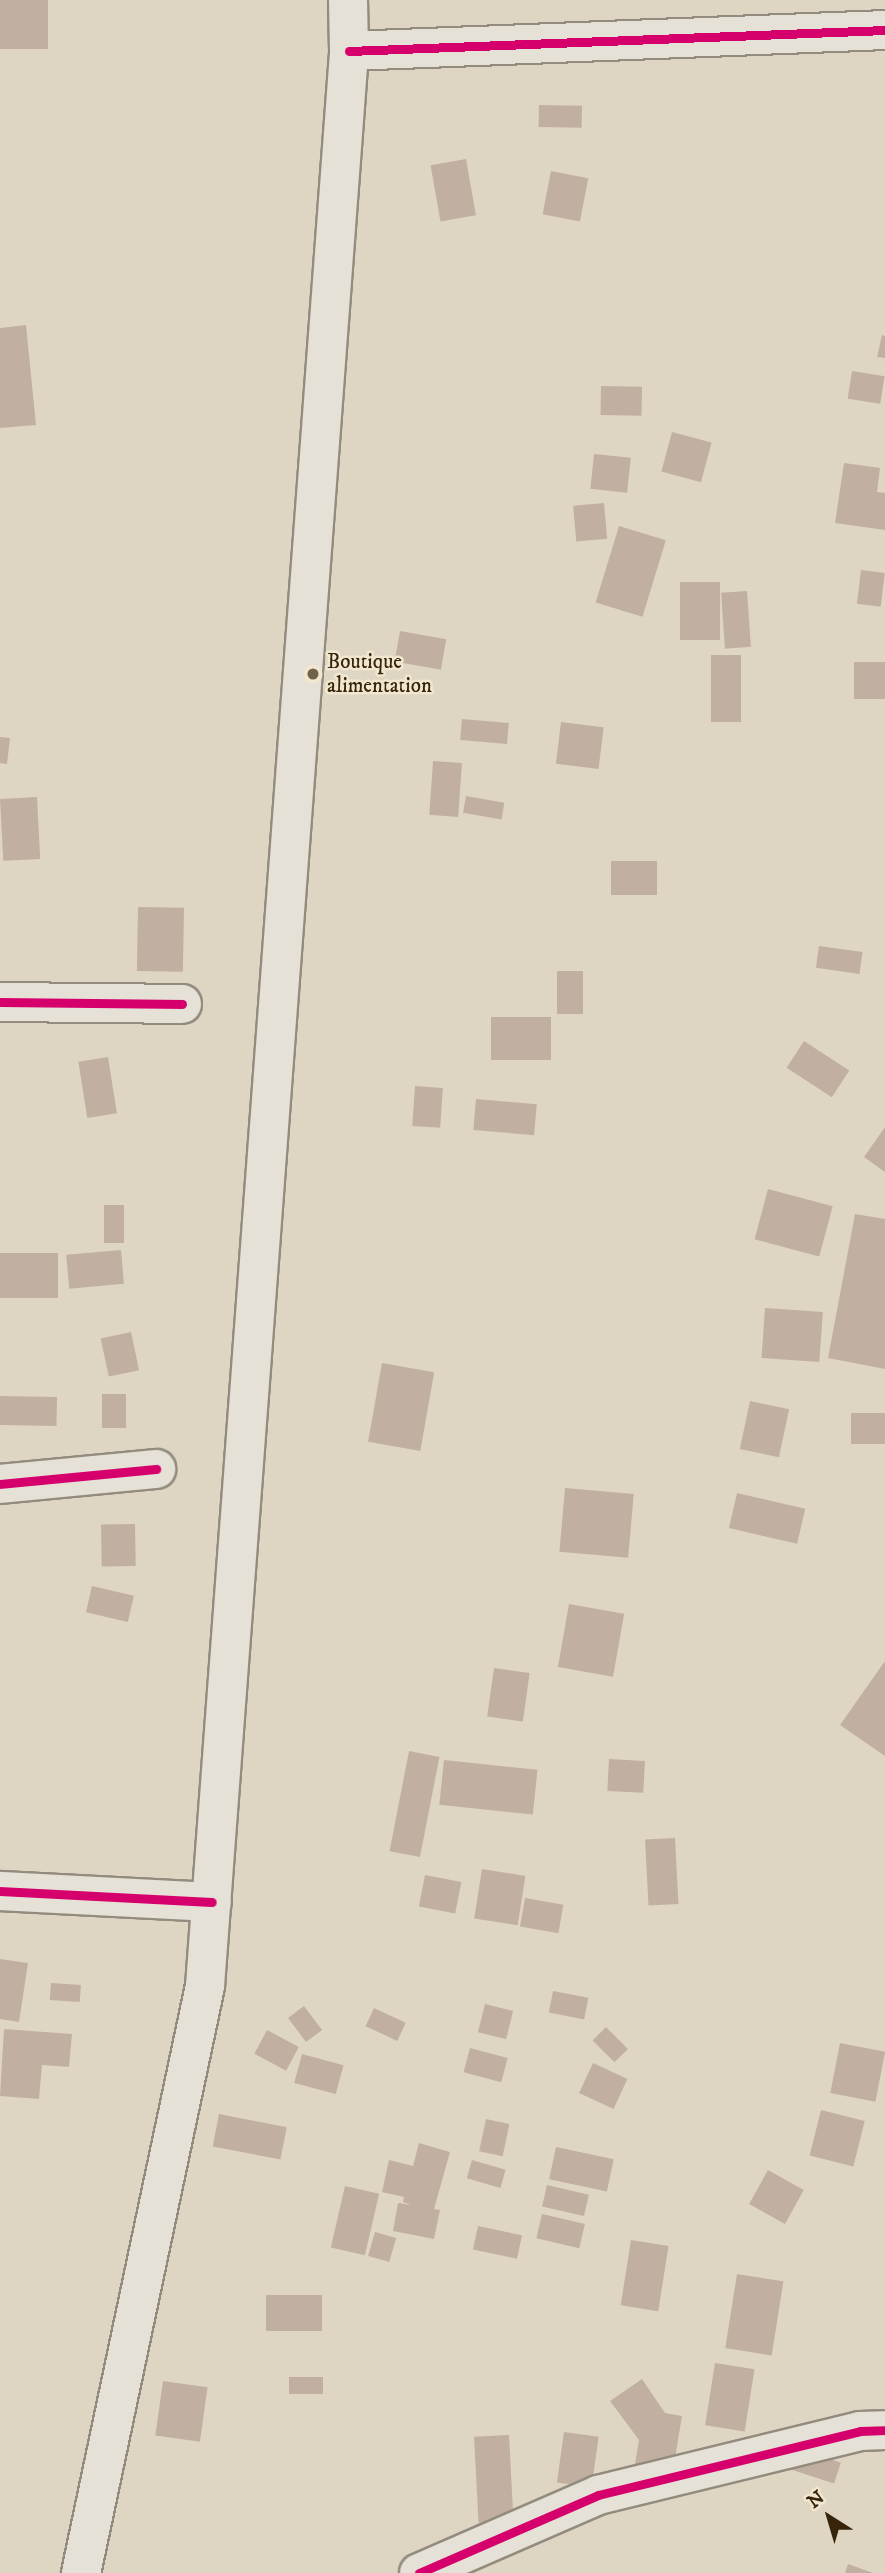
<!DOCTYPE html>
<html>
<head>
<meta charset="utf-8">
<style>
  body { margin:0 }
  #map { position:relative; width:885px; height:2573px; overflow:hidden; background:#ded6c3; font-family:"IM FELL DW Pica",serif }
  div>[style] { position:absolute }
  [style*='--x'] { left:calc(var(--x)*1px); top:calc(var(--y)*1px); width:calc(var(--w)*1px); rotate:calc(var(--a)*1deg) }
  .building>* { inset:0; background:#c1b0a2; transform-origin:0 0 }
  .roads { filter:drop-shadow(2px 0 #938c7e) drop-shadow(-2px 0 #938c7e) drop-shadow(0 2px #938c7e) drop-shadow(0 -2px #938c7e) }
  .street>* { height:38px; margin:-19px; padding:0 19px; transform-origin:19px; border-radius:19px; background:#e6e1d7 }
  .secondary>* { height:38px; margin:-19px; padding:0 19px; transform-origin:19px; border-radius:19px; background:#e6e1d7 }
  .cycleway>* { height:9px; margin:-4.5px; padding:0 4.5px; transform-origin:4.5px; border-radius:4.5px; background:#d6006c }
  .dots>* { width:19px; height:19px; translate:-50% -50%; box-sizing:border-box; border:4px solid #f1e7d1; border-radius:50% }
  span { translate:-50% -50%; white-space:nowrap; text-align:center; line-height:1.15; -webkit-text-stroke:5px #f1e7d1; paint-order:stroke }
  .poi-label { font-size:21px; color:#37240b }
  .left { translate:0 -50%; text-align:left }
  .north { position:absolute; left:794px; top:2482px; width:70px; height:70px; -webkit-text-stroke:5px #f1e7d1; paint-order:stroke; rotate:323deg; font-size:19px; font-weight:700; line-height:28px; text-align:center; color:#37240b }
  .north::after { content:''; display:block; margin:auto; width:24px; height:32px; background:#37240b; clip-path:polygon(50% 0,100% 100%,50% 72%,0 100%) }
</style>
</head>
<body>
<div id="map">
  <div class="building">
    <div style="left:0;top:0;width:48px;height:49px"></div>
    <div style="left:539px;top:105px;width:43px;height:22px;rotate:1deg"></div>
    <div style="left:466px;top:159px;width:57px;height:36px;rotate:80deg"></div>
    <div style="left:551px;top:171px;width:38px;height:44px;rotate:11deg"></div>
    <div style="clip-path:polygon(26px 325px,36px 425px,0 428px,0 328px)"></div>
    <div style="clip-path:polygon(882px 335px,885px 336px,885px 358px,877px 357px)"></div>
    <div style="left:852px;top:371px;width:33px;height:28px;rotate:9deg"></div>
    <div style="left:601px;top:386px;width:41px;height:29px;rotate:1deg"></div>
    <div style="left:672px;top:432px;width:41px;height:41px;rotate:15deg"></div>
    <div style="left:594px;top:454px;width:37px;height:35px;rotate:6deg"></div>
    <div style="clip-path:polygon(844px 463px,880px 468px,877px 492px,885px 493px,885px 530px,835px 523px)"></div>
    <div style="left:604px;top:503px;width:36px;height:31px;rotate:85deg"></div>
    <div style="left:619px;top:526px;width:49px;height:80px;rotate:17deg"></div>
    <div style="left:861px;top:570px;width:24px;height:34px;rotate:7deg"></div>
    <div style="left:680px;top:582px;width:40px;height:58px"></div>
    <div style="left:747px;top:591px;width:56px;height:26px;rotate:86deg"></div>
    <div style="left:400px;top:631px;width:47px;height:31px;rotate:10deg"></div>
    <div style="left:711px;top:655px;width:30px;height:67px"></div>
    <div style="left:885px;top:662px;width:37px;height:31px;rotate:90deg"></div>
    <div style="left:462px;top:719px;width:47px;height:21px;rotate:5deg"></div>
    <div style="left:561px;top:722px;width:43px;height:42px;rotate:7deg"></div>
    <div style="clip-path:polygon(0 737px,10px 738px,7px 764px,0 763px)"></div>
    <div style="left:433px;top:761px;width:29px;height:54px;rotate:4deg"></div>
    <div style="left:466px;top:796px;width:39px;height:17px;rotate:10deg"></div>
    <div style="left:37px;top:797px;width:62px;height:37px;rotate:87deg"></div>
    <div style="left:657px;top:861px;width:34px;height:46px;rotate:90deg"></div>
    <div style="left:138px;top:907px;width:46px;height:64px;rotate:1deg"></div>
    <div style="left:819px;top:946px;width:44px;height:22px;rotate:8deg"></div>
    <div style="left:557px;top:971px;width:26px;height:43px"></div>
    <div style="left:491px;top:1017px;width:60px;height:43px"></div>
    <div style="left:804px;top:1041px;width:54px;height:32px;rotate:33deg"></div>
    <div style="left:108px;top:1057px;width:57px;height:30px;rotate:81deg"></div>
    <div style="left:415px;top:1086px;width:28px;height:40px;rotate:4deg"></div>
    <div style="left:476px;top:1099px;width:61px;height:31px;rotate:5deg"></div>
    <div style="clip-path:polygon(885px 1127px,885px 1172px,864px 1157px)"></div>
    <div style="left:768px;top:1189px;width:67px;height:52px;rotate:15deg"></div>
    <div style="left:104px;top:1205px;width:20px;height:38px"></div>
    <div style="clip-path:polygon(855px 1214px,885px 1219px,885px 1369px,828px 1358px)"></div>
    <div style="left:121px;top:1250px;width:34px;height:55px;rotate:85deg"></div>
    <div style="left:0;top:1253px;width:58px;height:45px"></div>
    <div style="left:765px;top:1308px;width:58px;height:50px;rotate:4deg"></div>
    <div style="left:131px;top:1332px;width:39px;height:31px;rotate:78deg"></div>
    <div style="left:382px;top:1363px;width:53px;height:80px;rotate:10deg"></div>
    <div style="left:102px;top:1394px;width:24px;height:34px"></div>
    <div style="left:0;top:1396px;width:57px;height:29px;rotate:1deg"></div>
    <div style="left:750px;top:1401px;width:40px;height:49px;rotate:12deg"></div>
    <div style="left:885px;top:1413px;width:31px;height:34px;rotate:90deg"></div>
    <div style="left:565px;top:1488px;width:69px;height:64px;rotate:5deg"></div>
    <div style="left:737px;top:1493px;width:70px;height:36px;rotate:13deg"></div>
    <div style="left:135px;top:1524px;width:42px;height:34px;rotate:89deg"></div>
    <div style="left:92px;top:1586px;width:43px;height:27px;rotate:13deg"></div>
    <div style="left:569px;top:1604px;width:56px;height:64px;rotate:10deg"></div>
    <div style="clip-path:polygon(885px 1661px,885px 1756px,840px 1725px)"></div>
    <div style="left:494px;top:1668px;width:36px;height:49px;rotate:8deg"></div>
    <div style="left:409px;top:1751px;width:31px;height:102px;rotate:11deg"></div>
    <div style="left:609px;top:1759px;width:36px;height:32px;rotate:3deg"></div>
    <div style="left:444px;top:1760px;width:94px;height:45px;rotate:6deg"></div>
    <div style="left:675px;top:1838px;width:66px;height:30px;rotate:87deg"></div>
    <div style="left:482px;top:1869px;width:44px;height:50px;rotate:9deg"></div>
    <div style="left:425px;top:1875px;width:37px;height:32px;rotate:11deg"></div>
    <div style="left:525px;top:1898px;width:39px;height:29px;rotate:10deg"></div>
    <div style="clip-path:polygon(0 1959px,28px 1963px,19px 2022px,0 2019px)"></div>
    <div style="left:51px;top:1983px;width:30px;height:17px;rotate:4deg"></div>
    <div style="left:553px;top:1991px;width:36px;height:22px;rotate:11deg"></div>
    <div style="left:485px;top:2004px;width:29px;height:29px;rotate:14deg"></div>
    <div style="left:304px;top:2006px;width:30px;height:20px;rotate:53deg"></div>
    <div style="left:374px;top:2008px;width:35px;height:20px;rotate:25deg"></div>
    <div style="left:606px;top:2027px;width:31px;height:19px;rotate:45deg"></div>
    <div style="clip-path:polygon(4px 2029px,72px 2034px,69px 2067px,42px 2065px,39px 2099px,0 2096px)"></div>
    <div style="left:267px;top:2030px;width:36px;height:27px;rotate:28deg"></div>
    <div style="left:840px;top:2043px;width:46px;height:51px;rotate:11deg"></div>
    <div style="left:470px;top:2048px;width:39px;height:25px;rotate:15deg"></div>
    <div style="left:302px;top:2054px;width:43px;height:30px;rotate:15deg"></div>
    <div style="left:593px;top:2063px;width:38px;height:33px;rotate:25deg"></div>
    <div style="left:821px;top:2110px;width:45px;height:47px;rotate:14deg"></div>
    <div style="left:219px;top:2114px;width:69px;height:33px;rotate:11deg"></div>
    <div style="left:486px;top:2119px;width:24px;height:33px;rotate:12deg"></div>
    <div style="clip-path:polygon(419px 2143px,450px 2152px,434px 2209px,440px 2210px,434px 2239px,393px 2231px,398px 2203px,411px 2205px,403px 2202px,404px 2197px,382px 2192px,389px 2160px,413px 2166px)"></div>
    <div style="left:556px;top:2147px;width:59px;height:33px;rotate:12deg"></div>
    <div style="left:472px;top:2160px;width:35px;height:19px;rotate:16deg"></div>
    <div style="left:768px;top:2170px;width:41px;height:39px;rotate:29deg"></div>
    <div style="left:547px;top:2185px;width:43px;height:22px;rotate:13deg"></div>
    <div style="left:345px;top:2186px;width:35px;height:63px;rotate:13deg"></div>
    <div style="left:542px;top:2214px;width:44px;height:25px;rotate:13deg"></div>
    <div style="left:478px;top:2226px;width:45px;height:24px;rotate:12deg"></div>
    <div style="left:375px;top:2232px;width:22px;height:25px;rotate:16deg"></div>
    <div style="left:631px;top:2240px;width:38px;height:66px;rotate:9deg"></div>
    <div style="left:737px;top:2274px;width:47px;height:75px;rotate:9deg"></div>
    <div style="left:322px;top:2295px;width:36px;height:56px;rotate:90deg"></div>
    <div style="left:715px;top:2363px;width:40px;height:63px;rotate:9deg"></div>
    <div style="left:289px;top:2377px;width:34px;height:17px"></div>
    <div style="clip-path:polygon(642px 2379px,665px 2413px,682px 2416px,672px 2476px,634px 2470px,639px 2440px,610px 2401px)"></div>
    <div style="left:163px;top:2381px;width:45px;height:55px;rotate:8deg"></div>
    <div style="left:564px;top:2432px;width:35px;height:51px;rotate:8deg"></div>
    <div style="left:509px;top:2435px;width:86px;height:35px;rotate:87deg"></div>
    <div style="left:799px;top:2449px;width:44px;height:22px;rotate:18deg"></div>
    <div style="clip-path:polygon(848px 2564px,873px 2573px,845px 2573px)"></div>
  </div>
  <div class="roads">
    <div class="street">
      <div style="--x:349;--y:51;--w:536;--a:-2.24"></div>
      <div style="--x:0;--y:1002;--w:182;--a:0.6"></div>
      <div style="--x:0;--y:1484;--w:157;--a:-5.5"></div>
      <div style="--x:0;--y:1891;--w:212;--a:3"></div>
      <div style="--x:419;--y:2573;--w:195;--a:-23.5"></div>
      <div style="--x:598;--y:2495;--w:270;--a:-13.7"></div>
      <div style="--x:860;--y:2431;--w:25;--a:-2"></div>
    </div>
    <div class="secondary">
      <div style="--x:81;--y:2573;--w:600;--a:-78.07"></div>
      <div style="--x:205;--y:1986;--w:1940;--a:-85.74"></div>
      <div style="--x:349;--y:51;--w:51;--a:-91.1"></div>
    </div>
  </div>
  <div class="cycleway">
    <div style="--x:349;--y:51;--w:536;--a:-2.24"></div>
    <div style="--x:0;--y:1002;--w:182;--a:0.6"></div>
    <div style="--x:0;--y:1484;--w:157;--a:-5.5"></div>
    <div style="--x:0;--y:1891;--w:212;--a:3"></div>
    <div style="--x:419;--y:2573;--w:195;--a:-23.5"></div>
    <div style="--x:598;--y:2495;--w:270;--a:-13.7"></div>
    <div style="--x:860;--y:2431;--w:25;--a:-2"></div>
  </div>
  <div class="dots">
    <div style="left:313px;top:674px;background:#71624b"></div>
  </div>
  <div class="poi-label">
    <span class="left" style="left:327px;top:674px">Boutique<br>alimentation</span>
  </div>
  <div class="north">N</div>
</div>
</body>
</html>
